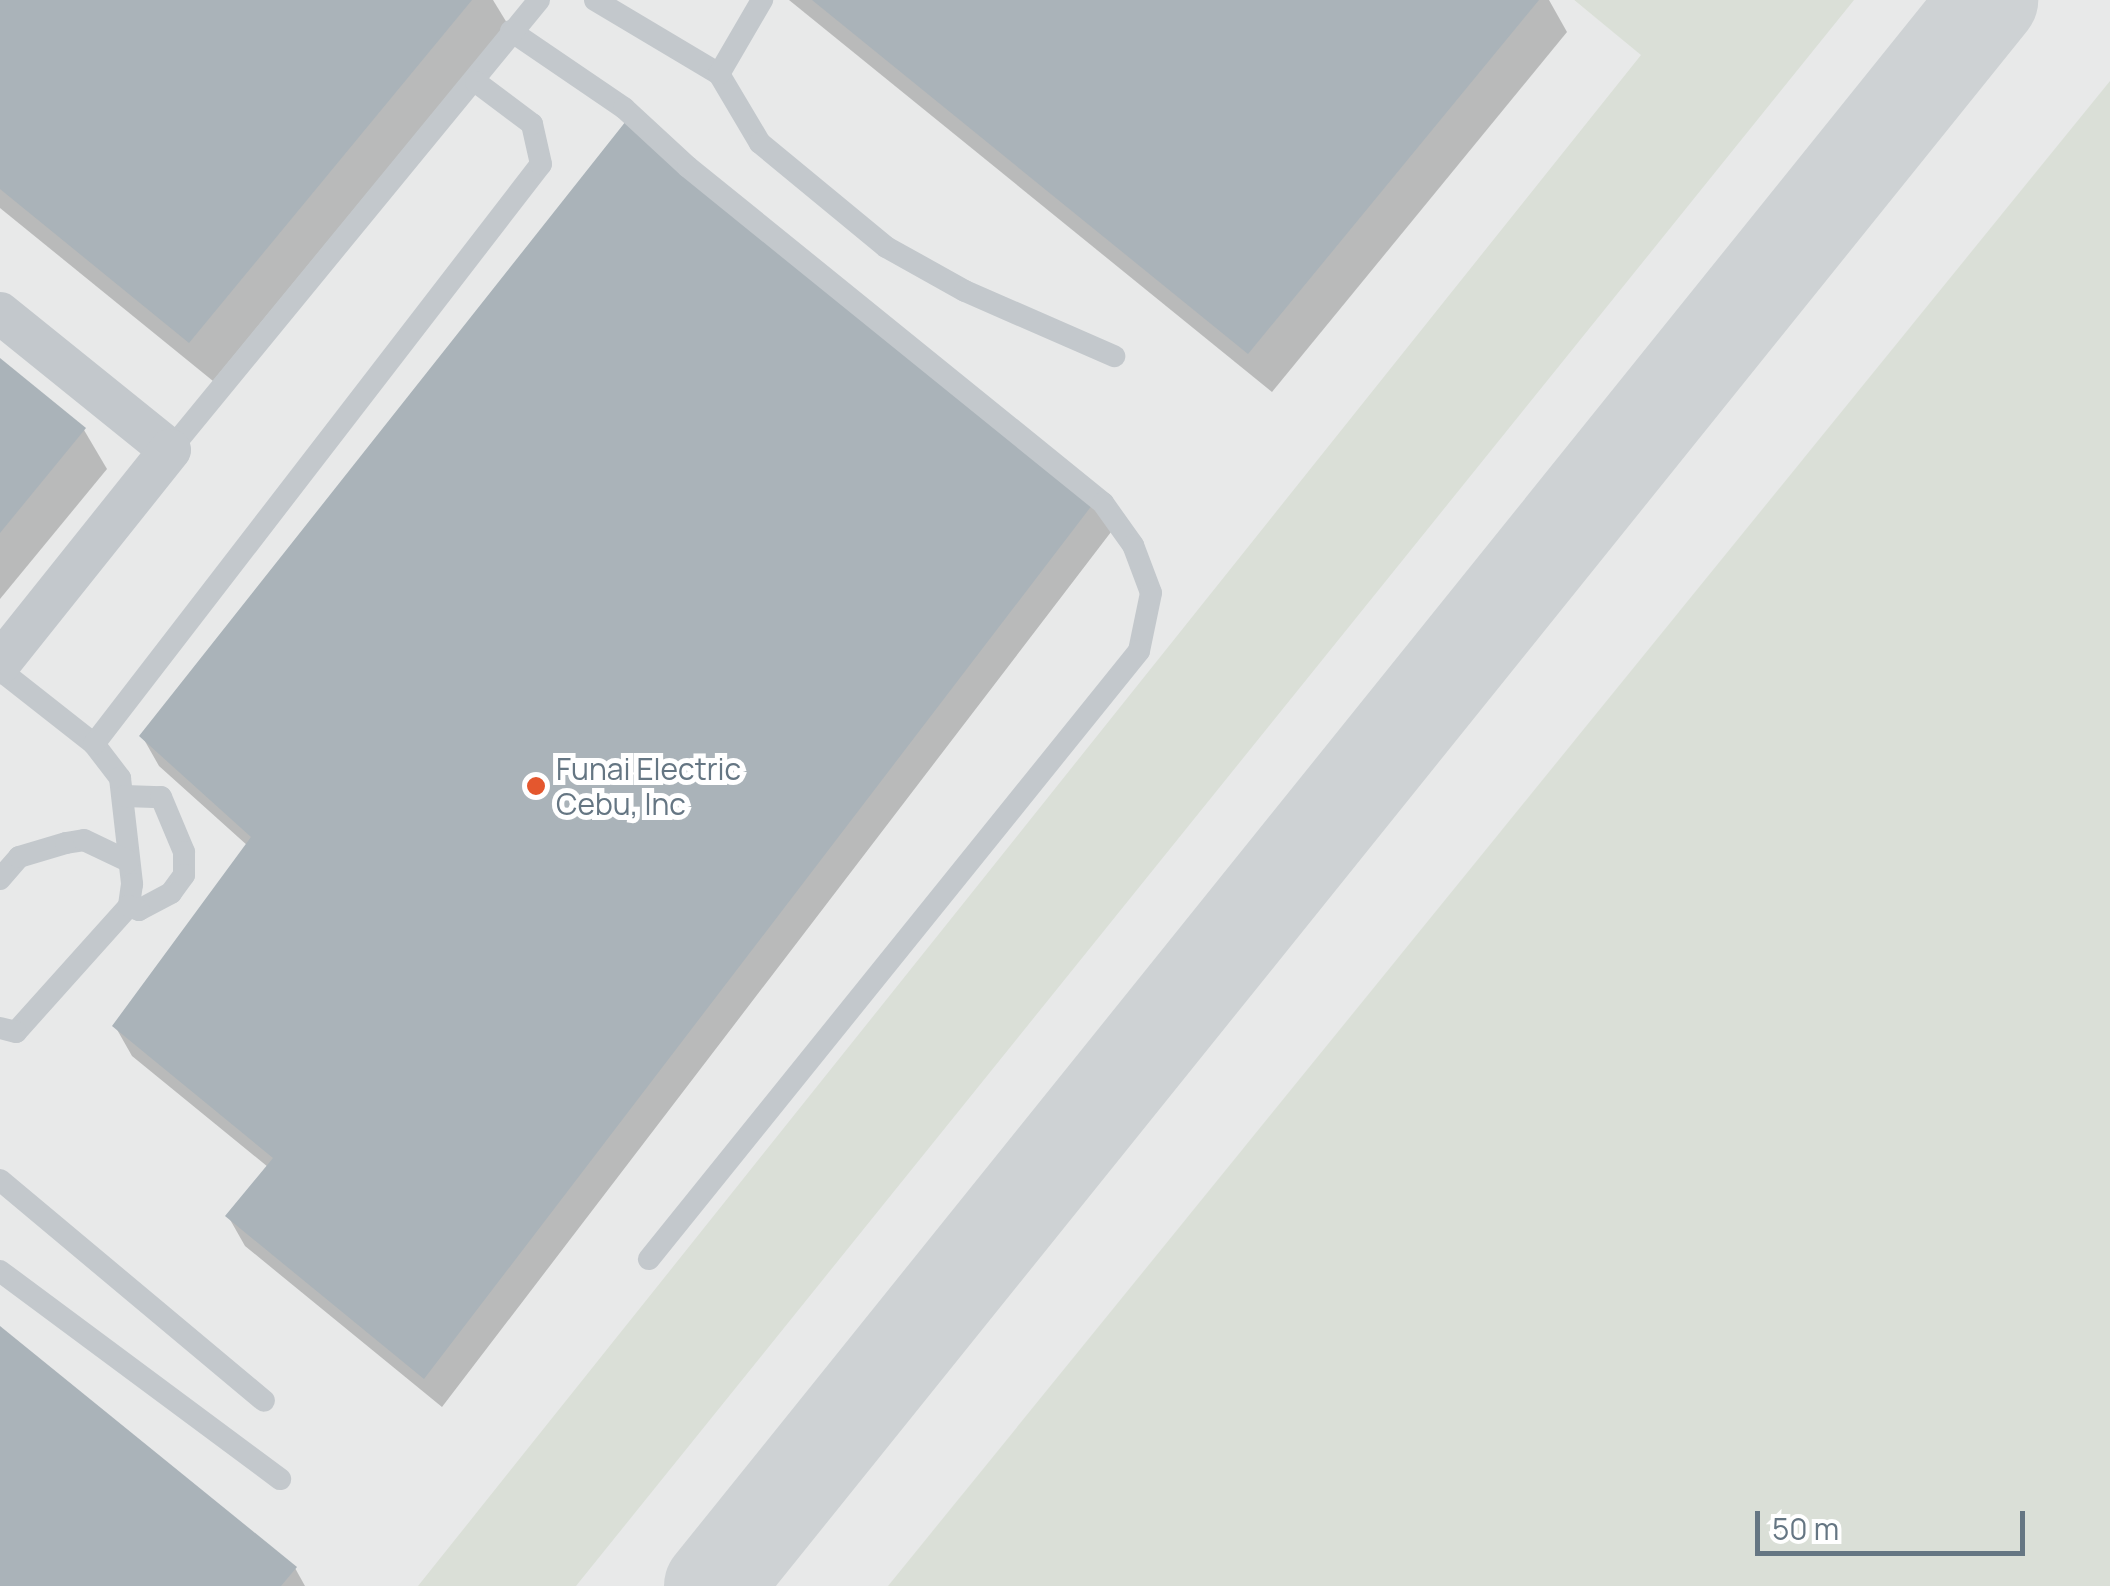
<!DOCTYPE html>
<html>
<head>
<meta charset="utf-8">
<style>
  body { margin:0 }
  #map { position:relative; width:2110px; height:1586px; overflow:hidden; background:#fafaf8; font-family:Manrope,sans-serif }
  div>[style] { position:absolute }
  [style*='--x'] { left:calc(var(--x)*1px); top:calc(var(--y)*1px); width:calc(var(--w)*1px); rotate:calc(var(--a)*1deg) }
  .built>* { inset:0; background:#e8e9e9 }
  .green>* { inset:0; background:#dadfd7 }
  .shadow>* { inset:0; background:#0003 }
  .taxiway>* { height:98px; margin:-49px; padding:0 49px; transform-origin:49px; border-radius:49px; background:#ced2d4 }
  .building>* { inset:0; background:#aab3b9 }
  .lane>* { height:22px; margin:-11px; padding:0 11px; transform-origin:11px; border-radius:11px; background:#c3c8cc }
  .street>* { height:42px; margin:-21px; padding:0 21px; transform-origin:21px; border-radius:21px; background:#c3c8cc }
  .dots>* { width:28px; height:28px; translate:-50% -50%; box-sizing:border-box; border:5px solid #fff; border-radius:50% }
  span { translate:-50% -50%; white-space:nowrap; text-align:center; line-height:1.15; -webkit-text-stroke:10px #fff; paint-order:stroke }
  .poi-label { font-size:30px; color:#657683 }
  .left { translate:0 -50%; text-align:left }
  .scale { position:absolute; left:1755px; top:1511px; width:270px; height:45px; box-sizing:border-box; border:5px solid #657683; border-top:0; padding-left:12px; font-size:30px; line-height:35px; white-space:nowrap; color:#657683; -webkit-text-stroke:8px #fff; paint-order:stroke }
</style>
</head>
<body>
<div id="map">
  <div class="built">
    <div style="clip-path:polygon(0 0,1574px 0,1641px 54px,1685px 0,2110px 0,2110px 1586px,0 1586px)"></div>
  </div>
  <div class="green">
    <div style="clip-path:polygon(1574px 0,1854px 0,576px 1586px,418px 1586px,1641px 55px)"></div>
    <div style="clip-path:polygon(2110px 81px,2110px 1586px,888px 1586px)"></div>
  </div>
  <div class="shadow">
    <div style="clip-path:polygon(0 0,493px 0,507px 23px,213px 381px,0 208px)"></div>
    <div style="clip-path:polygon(789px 0,1549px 0,1567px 32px,1272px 392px)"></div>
    <div style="clip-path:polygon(0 362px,84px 430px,107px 469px,0 599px)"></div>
    <div style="clip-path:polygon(1094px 502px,1111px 532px,442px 1407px,245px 1246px,228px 1216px,268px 1167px,132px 1056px,115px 1026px,248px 846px,159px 766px,142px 736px)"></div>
    <div style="clip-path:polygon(0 1329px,295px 1568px,305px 1586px,0 1586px)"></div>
  </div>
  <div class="taxiway">
    <div style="--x:713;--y:1586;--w:2036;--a:-51.18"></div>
  </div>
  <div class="building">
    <div style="clip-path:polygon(0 0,472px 0,189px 343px,0 189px)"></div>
    <div style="clip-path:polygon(812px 0,1539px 0,1248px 354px)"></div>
    <div style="clip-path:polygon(626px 121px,1096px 500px,424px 1379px,225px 1216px,273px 1158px,112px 1026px,251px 837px,139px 736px)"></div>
    <div style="clip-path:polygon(0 358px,86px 428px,0 533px)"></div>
    <div style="clip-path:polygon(0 1326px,297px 1567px,281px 1586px,0 1586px)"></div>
  </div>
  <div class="lane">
    <div style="--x:595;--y:0;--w:144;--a:30.8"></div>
    <div style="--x:719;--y:74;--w:80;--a:59.3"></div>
    <div style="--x:760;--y:143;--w:163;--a:39.5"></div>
    <div style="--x:886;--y:247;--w:90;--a:29.1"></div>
    <div style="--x:965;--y:291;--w:163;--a:23.6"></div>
    <div style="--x:511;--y:31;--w:137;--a:34.3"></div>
    <div style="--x:624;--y:108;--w:87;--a:42.7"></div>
    <div style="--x:688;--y:167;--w:534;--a:38.99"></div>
    <div style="--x:1103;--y:503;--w:52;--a:54.5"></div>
    <div style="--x:1133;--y:545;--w:51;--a:69.4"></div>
    <div style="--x:1151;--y:593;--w:59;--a:101.7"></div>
    <div style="--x:1139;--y:651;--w:781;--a:128.87"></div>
    <div style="--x:719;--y:74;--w:86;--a:-59.8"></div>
    <div style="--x:170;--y:450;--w:582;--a:-50.65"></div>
    <div style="--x:0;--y:670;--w:120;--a:38.2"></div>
    <div style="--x:94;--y:744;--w:43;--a:52.6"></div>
    <div style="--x:120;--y:778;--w:107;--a:83.5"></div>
    <div style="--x:132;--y:884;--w:22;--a:98"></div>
    <div style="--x:129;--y:906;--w:169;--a:131.9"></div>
    <div style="--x:16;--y:1032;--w:16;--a:-166"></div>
    <div style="--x:94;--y:744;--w:732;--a:-52.38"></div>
    <div style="--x:541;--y:164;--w:41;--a:-102.7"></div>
    <div style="--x:532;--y:124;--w:70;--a:-143.1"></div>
    <div style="--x:125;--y:796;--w:36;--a:2"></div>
    <div style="--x:161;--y:797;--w:60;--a:67.3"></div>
    <div style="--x:184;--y:852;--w:23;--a:90"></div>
    <div style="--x:184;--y:875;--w:22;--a:126"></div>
    <div style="--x:171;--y:893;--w:36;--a:152"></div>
    <div style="--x:139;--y:910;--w:11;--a:-158"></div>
    <div style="--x:0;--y:879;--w:29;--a:-49"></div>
    <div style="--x:19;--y:857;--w:49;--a:-16.6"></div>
    <div style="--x:66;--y:843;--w:18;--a:-9"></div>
    <div style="--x:84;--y:840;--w:49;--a:25.5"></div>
    <div style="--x:0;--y:1180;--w:344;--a:39.9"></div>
    <div style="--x:0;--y:1271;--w:349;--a:36.6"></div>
  </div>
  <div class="street">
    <div style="--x:0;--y:313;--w:218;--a:38.9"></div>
    <div style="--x:170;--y:450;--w:273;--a:128.6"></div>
  </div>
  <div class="dots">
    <div style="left:536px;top:786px;background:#e4572e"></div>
  </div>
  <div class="poi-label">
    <span class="left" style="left:556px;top:786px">Funai Electric<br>Cebu, Inc</span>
  </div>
  <div class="scale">50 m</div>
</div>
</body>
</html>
